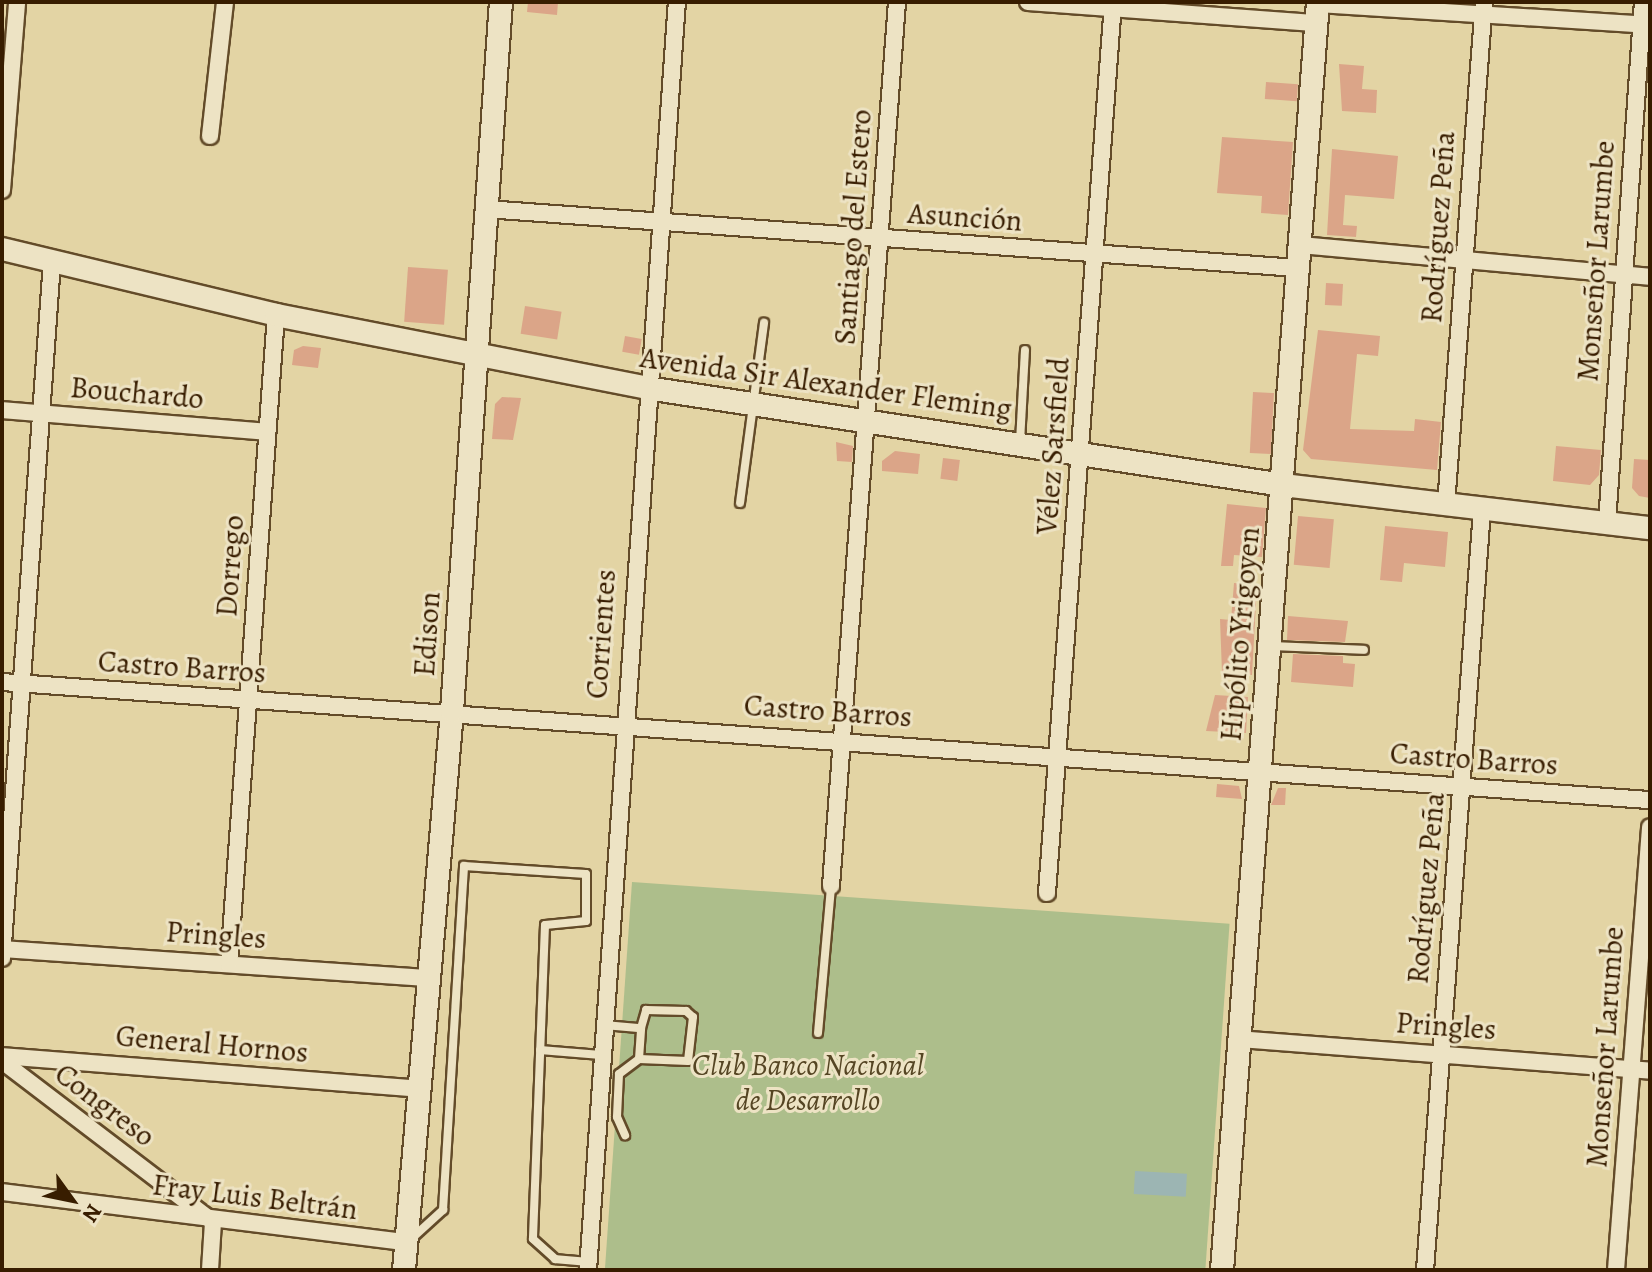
<!DOCTYPE html>
<html>
<head>
<meta charset="utf-8">
<style>
  body { margin:0 }
  #map { position:relative; width:1652px; height:1272px; overflow:hidden; background:#e3d4a4; font-family:Alegreya,serif }
  div>[style] { position:absolute }
  [style*='--x'] { left:calc(var(--x)*1px); top:calc(var(--y)*1px); width:calc(var(--w)*1px); rotate:calc(var(--a)*1deg) }
  .green>* { inset:0; background:#adbe8b; transform-origin:0 0 }
  .water>* { inset:0; background:#9cb5b3; transform-origin:0 0 }
  .building>* { inset:0; background:#dba588; transform-origin:0 0 }
  .roads { filter:drop-shadow(2px 0 #634b29) drop-shadow(-2px 0 #634b29) drop-shadow(0 2px #634b29) drop-shadow(0 -2px #634b29) }
  .lane>* { height:8px; margin:-4px; padding:0 4px; transform-origin:4px; border-radius:4px; background:#ede3c4 }
  .street>* { height:16px; margin:-8px; padding:0 8px; transform-origin:8px; border-radius:8px; background:#ede3c4 }
  .secondary>* { height:22px; margin:-11px; padding:0 11px; transform-origin:11px; border-radius:11px; background:#ede3c4 }
  span { translate:-50% -50%; white-space:nowrap; text-align:center; line-height:1.15; -webkit-text-stroke:6px #ede3c4; paint-order:stroke }
  .street-label { font-size:30px; color:#381d00 }
  .park-label { font-size:30px; color:#554523; font-style:italic }
  .frame { position:absolute; inset:0; border:4px solid #381d00; pointer-events:none }
  .north { position:absolute; left:32px; top:1160px; width:80px; height:80px; -webkit-text-stroke:6px #ede3c4; paint-order:stroke; rotate:123deg; font-size:22px; font-weight:700; line-height:32px; text-align:center; color:#381d00 }
  .north::after { content:''; display:block; margin:auto; width:28px; height:36px; background:#381d00; clip-path:polygon(50% 0,100% 100%,50% 72%,0 100%) }
</style>
</head>
<body>
<div id="map">
  <div class="green">
    <div style="left:632px;top:882px;width:599px;height:389px;rotate:4deg"></div>
  </div>
  <div class="water">
    <div style="left:1135px;top:1171px;width:52px;height:23px;rotate:3deg"></div>
  </div>
  <div class="building">
    <div style="clip-path:polygon(528px 2px,558px 2px,557px 15px,527px 12px)"></div>
    <div style="clip-path:polygon(1339px 64px,1364px 66px,1362px 89px,1377px 90px,1376px 113px,1342px 111px)"></div>
    <div style="left:1266px;top:82px;width:32px;height:17px;rotate:4deg"></div>
    <div style="clip-path:polygon(1222px 137px,1293px 142px,1288px 215px,1261px 213px,1262px 196px,1217px 193px)"></div>
    <div style="clip-path:polygon(1332px 149px,1398px 156px,1394px 199px,1345px 195px,1343px 225px,1357px 226px,1356px 237px,1327px 235px)"></div>
    <div style="left:408px;top:267px;width:40px;height:55px;rotate:4deg"></div>
    <div style="left:1326px;top:283px;width:17px;height:22px;rotate:3deg"></div>
    <div style="left:525px;top:306px;width:37px;height:28px;rotate:9deg"></div>
    <div style="clip-path:polygon(1318px 330px,1380px 336px,1378px 356px,1357px 354px,1350px 429px,1414px 431px,1415px 419px,1441px 422px,1437px 470px,1311px 459px,1303px 450px)"></div>
    <div style="left:625px;top:336px;width:17px;height:16px;rotate:10deg"></div>
    <div style="clip-path:polygon(303px 346px,321px 348px,318px 368px,292px 365px,294px 350px)"></div>
    <div style="left:1253px;top:392px;width:21px;height:61px;rotate:3deg"></div>
    <div style="clip-path:polygon(502px 397px,521px 398px,513px 440px,492px 439px,495px 404px)"></div>
    <div style="clip-path:polygon(836px 442px,853px 446px,852px 462px,837px 461px)"></div>
    <div style="clip-path:polygon(1556px 446px,1601px 450px,1599px 475px,1590px 485px,1553px 481px)"></div>
    <div style="clip-path:polygon(895px 451px,920px 454px,918px 474px,882px 471px,882px 461px)"></div>
    <div style="left:943px;top:458px;width:17px;height:21px;rotate:7deg"></div>
    <div style="clip-path:polygon(1634px 459px,1650px 460px,1650px 498px,1639px 496px,1632px 488px)"></div>
    <div style="clip-path:polygon(1227px 504px,1266px 508px,1262px 557px,1234px 555px,1233px 566px,1221px 566px)"></div>
    <div style="left:1298px;top:516px;width:36px;height:49px;rotate:5deg"></div>
    <div style="clip-path:polygon(1385px 526px,1448px 532px,1445px 567px,1404px 563px,1402px 582px,1380px 580px)"></div>
    <div style="clip-path:polygon(1234px 583px,1257px 585px,1252px 675px,1222px 673px,1220px 619px,1231px 620px)"></div>
    <div style="clip-path:polygon(1288px 616px,1348px 621px,1345px 642px,1287px 640px)"></div>
    <div style="clip-path:polygon(1293px 654px,1343px 656px,1343px 663px,1355px 664px,1353px 687px,1291px 682px)"></div>
    <div style="clip-path:polygon(1215px 695px,1248px 697px,1246px 733px,1206px 731px)"></div>
    <div style="clip-path:polygon(1217px 784px,1239px 786px,1242px 799px,1216px 797px)"></div>
    <div style="clip-path:polygon(1278px 788px,1286px 788px,1285px 805px,1271px 805px)"></div>
  </div>
  <div class="roads">
    <div class="lane">
      <div style="--x:1020;--y:442;--w:92;--a:-86.9"></div>
      <div style="--x:740;--y:503;--w:182;--a:-82.4"></div>
      <div style="--x:1270;--y:646;--w:94;--a:2.4"></div>
      <div style="--x:604;--y:1025;--w:37;--a:5"></div>
      <div style="--x:641;--y:1028;--w:19;--a:-74"></div>
      <div style="--x:646;--y:1010;--w:40;--a:1.4"></div>
      <div style="--x:686;--y:1011;--w:9;--a:41"></div>
      <div style="--x:693;--y:1017;--w:44;--a:96.5"></div>
      <div style="--x:688;--y:1061;--w:49;--a:-177.7"></div>
      <div style="--x:639;--y:1059;--w:25;--a:143"></div>
      <div style="--x:619;--y:1074;--w:43;--a:92.7"></div>
      <div style="--x:617;--y:1117;--w:20;--a:66"></div>
      <div style="--x:818;--y:1033;--w:148;--a:-84.9"></div>
      <div style="--x:540;--y:1050;--w:61;--a:4.7"></div>
      <div style="--x:639;--y:1059;--w:31;--a:-86"></div>
      <div style="--x:410;--y:1240;--w:45;--a:-42.3"></div>
      <div style="--x:443;--y:1210;--w:345;--a:-86.5"></div>
      <div style="--x:464;--y:866;--w:122;--a:3.8"></div>
      <div style="--x:586;--y:874;--w:47;--a:90"></div>
      <div style="--x:586;--y:921;--w:41;--a:174.4"></div>
      <div style="--x:545;--y:925;--w:314;--a:92.2"></div>
      <div style="--x:533;--y:1239;--w:30;--a:42"></div>
      <div style="--x:555;--y:1259;--w:33;--a:5"></div>
    </div>
    <div class="street">
      <div style="--x:1028;--y:2;--w:290;--a:4.2"></div>
      <div style="--x:1318;--y:4;--w:333;--a:3.6"></div>
      <div style="--x:210;--y:136;--w:135;--a:-83.6"></div>
      <div style="--x:2;--y:190;--w:189;--a:-85.4"></div>
      <div style="--x:486;--y:209;--w:813;--a:4.16"></div>
      <div style="--x:1300;--y:245;--w:351;--a:5.2"></div>
      <div style="--x:2;--y:410;--w:266;--a:4.7"></div>
      <div style="--x:1446;--y:505;--w:504;--a:-85.68"></div>
      <div style="--x:1607;--y:523;--w:522;--a:-86.05"></div>
      <div style="--x:2;--y:682;--w:1652;--a:4.1"></div>
      <div style="--x:831;--y:886;--w:886;--a:-85.73"></div>
      <div style="--x:1047;--y:893;--w:893;--a:-85.76"></div>
      <div style="--x:2;--y:949;--w:425;--a:3.9"></div>
      <div style="--x:2;--y:958;--w:698;--a:-85.89"></div>
      <div style="--x:229;--y:964;--w:651;--a:-85.86"></div>
      <div style="--x:1238;--y:1039;--w:413;--a:4.4"></div>
      <div style="--x:2;--y:1056;--w:417;--a:4.5"></div>
      <div style="--x:2;--y:1061;--w:265;--a:37.3"></div>
      <div style="--x:213;--y:1222;--w:48;--a:93.6"></div>
      <div style="--x:2;--y:1192;--w:407;--a:7.1"></div>
      <div style="--x:588;--y:1270;--w:1271;--a:-85.99"></div>
      <div style="--x:1425;--y:1270;--w:762;--a:-85.71"></div>
      <div style="--x:1616;--y:1270;--w:444;--a:-85.6"></div>
    </div>
    <div class="secondary">
      <div style="--x:2;--y:249;--w:282;--a:13.5"></div>
      <div style="--x:276;--y:315;--w:378;--a:11.1"></div>
      <div style="--x:647;--y:388;--w:643;--a:8.67"></div>
      <div style="--x:1283;--y:485;--w:370;--a:6.7"></div>
      <div style="--x:404;--y:1270;--w:561;--a:-85.09"></div>
      <div style="--x:452;--y:711;--w:711;--a:-86.05"></div>
      <div style="--x:1222;--y:1270;--w:1272;--a:-85.67"></div>
    </div>
  </div>
  <div class="street-label">
    <span style="left:965px;top:217px;rotate:4deg">Asunción</span>
    <span style="left:853px;top:227px;rotate:-86deg">Santiago del Estero</span>
    <span style="left:1438px;top:227px;rotate:-86deg">Rodríguez Peña</span>
    <span style="left:1596px;top:261px;rotate:-86deg">Monseñor Larumbe</span>
    <span style="left:826px;top:383px;rotate:8deg">Avenida Sir Alexander Fleming</span>
    <span style="left:137px;top:393px;rotate:5deg">Bouchardo</span>
    <span style="left:1053px;top:446px;rotate:-86deg">Vélez Sarsfield</span>
    <span style="left:230px;top:566px;rotate:-86deg">Dorrego</span>
    <span style="left:427px;top:634px;rotate:-86deg">Edison</span>
    <span style="left:601px;top:634px;rotate:-86deg">Corrientes</span>
    <span style="left:1240px;top:634px;rotate:-85deg">Hipólito Yrigoyen</span>
    <span style="left:182px;top:667px;rotate:4deg">Castro Barros</span>
    <span style="left:828px;top:711px;rotate:4deg">Castro Barros</span>
    <span style="left:1474px;top:759px;rotate:4deg">Castro Barros</span>
    <span style="left:1426px;top:888px;rotate:-85deg">Rodríguez Peña</span>
    <span style="left:216px;top:935px;rotate:4deg">Pringles</span>
    <span style="left:1446px;top:1026px;rotate:4deg">Pringles</span>
    <span style="left:212px;top:1044px;rotate:5deg">General Hornos</span>
    <span style="left:1605px;top:1047px;rotate:-86deg">Monseñor Larumbe</span>
    <span style="left:105px;top:1105px;rotate:37deg">Congreso</span>
    <span style="left:255px;top:1197px;rotate:7deg">Fray Luis Beltrán</span>
  </div>
  <div class="park-label">
    <span style="left:808px;top:1082px">Club Banco Nacional<br>de Desarrollo</span>
  </div>
  <div class="frame"></div>
  <div class="north">N</div>
</div>
</body>
</html>
